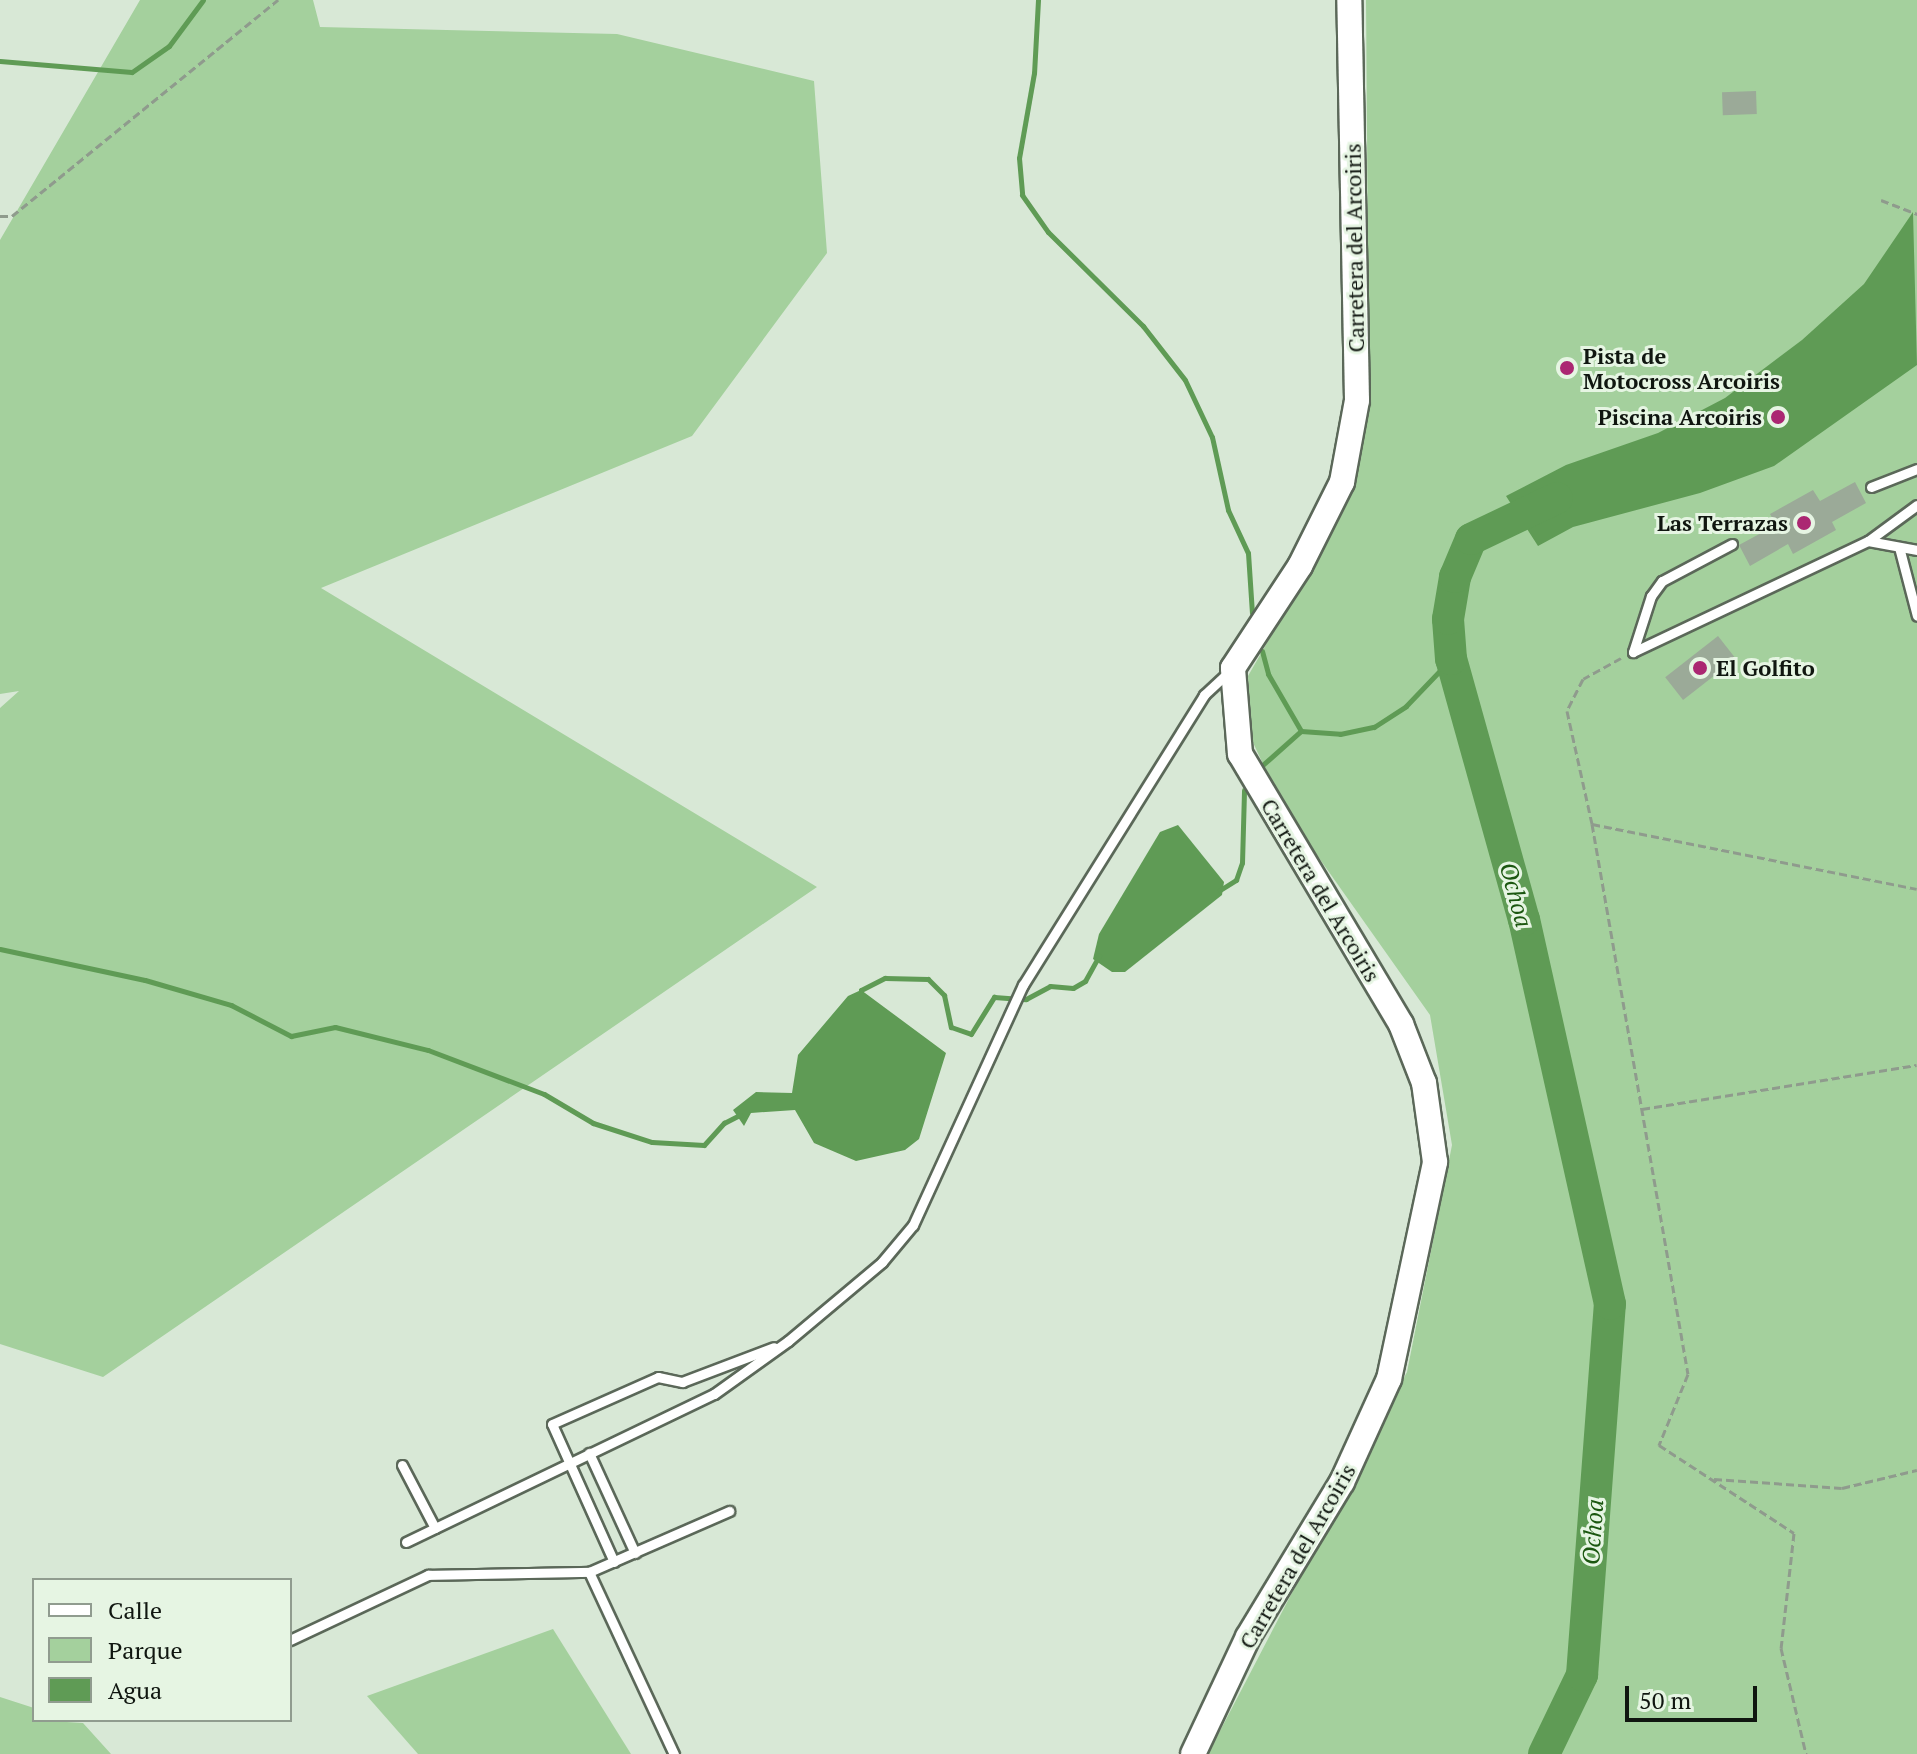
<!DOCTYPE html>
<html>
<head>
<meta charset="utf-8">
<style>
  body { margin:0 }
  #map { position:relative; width:1917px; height:1754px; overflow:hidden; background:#d8e8d6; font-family:"PT Serif",serif }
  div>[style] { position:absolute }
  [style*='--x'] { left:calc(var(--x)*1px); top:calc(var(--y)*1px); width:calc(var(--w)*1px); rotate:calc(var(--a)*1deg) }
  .green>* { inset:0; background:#a4d09d }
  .water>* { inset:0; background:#5f9b55 }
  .stream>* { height:5px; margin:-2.5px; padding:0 2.5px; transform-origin:2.5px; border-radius:2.5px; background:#5f9b55 }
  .river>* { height:32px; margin:-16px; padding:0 16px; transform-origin:16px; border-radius:16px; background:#5f9b55 }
  .building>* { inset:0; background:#9baa98; transform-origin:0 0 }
  .path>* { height:3px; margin-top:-1.5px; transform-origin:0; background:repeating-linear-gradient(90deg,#8f9b8d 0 8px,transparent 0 12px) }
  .roads { filter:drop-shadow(2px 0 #5b6859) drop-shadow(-2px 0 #5b6859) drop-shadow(0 2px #5b6859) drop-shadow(0 -2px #5b6859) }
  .lane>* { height:9px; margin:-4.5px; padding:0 4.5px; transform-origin:4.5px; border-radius:4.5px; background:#fff }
  .secondary>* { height:24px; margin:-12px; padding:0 12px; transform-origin:12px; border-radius:12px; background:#fff }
  .dots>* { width:22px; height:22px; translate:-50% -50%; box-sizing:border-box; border:4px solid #e6f5e3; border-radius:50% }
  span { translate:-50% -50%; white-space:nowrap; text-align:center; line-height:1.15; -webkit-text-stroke:6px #e6f5e3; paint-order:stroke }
  .street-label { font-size:22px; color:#101610 }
  .poi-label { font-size:22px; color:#101610; font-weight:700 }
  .left { translate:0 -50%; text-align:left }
  .right { translate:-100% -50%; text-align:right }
  .water-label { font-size:24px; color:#1b5710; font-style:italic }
  .legend { position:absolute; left:32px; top:1578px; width:260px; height:144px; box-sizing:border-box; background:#e6f5e3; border:2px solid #909c8f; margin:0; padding:10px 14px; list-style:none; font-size:24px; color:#101610 }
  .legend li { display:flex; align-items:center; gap:16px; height:40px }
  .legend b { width:40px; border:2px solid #909c8f }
  .scale { position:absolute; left:1625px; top:1686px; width:132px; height:36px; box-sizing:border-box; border:4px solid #101610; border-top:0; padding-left:10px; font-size:24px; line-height:28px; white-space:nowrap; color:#101610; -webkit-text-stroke:6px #e6f5e3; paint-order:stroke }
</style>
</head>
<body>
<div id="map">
  <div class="green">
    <div style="clip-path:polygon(140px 0,313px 0,320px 27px,617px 34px,814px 81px,827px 253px,692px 436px,321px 588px,817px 887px,103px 1377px,0 1344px,0 708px,19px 691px,0 694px,0 240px)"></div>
    <div style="clip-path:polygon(1366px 0,1917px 0,1917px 1754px,1208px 1754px,1407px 1372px,1452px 1145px,1430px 1015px,1283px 807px,1250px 736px,1248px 676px,1348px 502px,1369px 396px)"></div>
    <div style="clip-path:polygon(553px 1629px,631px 1754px,418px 1754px,367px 1696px)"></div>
    <div style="clip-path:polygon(0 1697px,34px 1708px,34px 1720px,83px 1723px,111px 1754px,0 1754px)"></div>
  </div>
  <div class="water">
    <div style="clip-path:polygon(1913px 212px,1917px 365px,1774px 466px,1700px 493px,1573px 527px,1538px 546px,1506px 496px,1566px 465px,1658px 433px,1725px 398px,1802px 340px,1864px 284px)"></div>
    <div style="clip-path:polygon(1178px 825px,1224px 882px,1222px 895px,1125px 972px,1112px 972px,1093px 959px,1099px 934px,1160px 832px)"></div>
    <div style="clip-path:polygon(861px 990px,946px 1053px,919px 1139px,905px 1150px,856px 1161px,814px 1143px,795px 1110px,751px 1113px,744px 1126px,733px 1110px,756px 1092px,792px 1093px,798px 1055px,848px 996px)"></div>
  </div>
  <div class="stream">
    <div style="--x:1038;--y:0;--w:73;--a:93.1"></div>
    <div style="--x:1034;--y:73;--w:86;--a:100"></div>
    <div style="--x:1019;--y:158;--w:37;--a:85"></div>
    <div style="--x:1022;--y:195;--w:45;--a:54.9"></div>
    <div style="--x:1048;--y:232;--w:134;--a:44.7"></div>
    <div style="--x:1143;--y:326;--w:68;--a:52.1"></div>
    <div style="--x:1185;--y:380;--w:63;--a:64.7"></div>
    <div style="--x:1212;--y:437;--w:75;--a:77.6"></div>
    <div style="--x:1228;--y:510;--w:47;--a:65.1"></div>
    <div style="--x:1248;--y:553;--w:60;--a:86.2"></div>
    <div style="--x:0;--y:61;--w:132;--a:4.8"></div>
    <div style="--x:132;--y:72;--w:45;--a:-35.1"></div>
    <div style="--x:169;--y:46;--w:57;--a:-53.5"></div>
    <div style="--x:1262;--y:651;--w:24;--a:75"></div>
    <div style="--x:1268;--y:674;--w:66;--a:59.9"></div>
    <div style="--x:1301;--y:731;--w:39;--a:4"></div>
    <div style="--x:1340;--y:734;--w:35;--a:-12"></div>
    <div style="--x:1374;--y:727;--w:38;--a:-33"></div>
    <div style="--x:1406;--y:706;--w:65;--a:-46.2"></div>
    <div style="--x:1258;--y:769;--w:57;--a:-41.5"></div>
    <div style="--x:1220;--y:890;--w:19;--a:-32"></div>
    <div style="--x:1236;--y:880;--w:18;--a:-71"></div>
    <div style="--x:1242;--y:863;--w:73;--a:-88.4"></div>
    <div style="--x:0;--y:949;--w:148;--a:12.1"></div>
    <div style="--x:145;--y:980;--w:90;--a:16.2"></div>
    <div style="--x:231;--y:1005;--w:68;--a:27.3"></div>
    <div style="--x:291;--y:1036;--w:45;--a:-11.6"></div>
    <div style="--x:335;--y:1027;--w:96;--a:13.9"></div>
    <div style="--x:428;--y:1050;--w:124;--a:20.8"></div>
    <div style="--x:544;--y:1094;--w:57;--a:30.6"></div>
    <div style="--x:593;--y:1123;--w:62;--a:17.9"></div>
    <div style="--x:652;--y:1142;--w:52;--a:3.3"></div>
    <div style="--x:704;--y:1145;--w:30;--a:-48"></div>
    <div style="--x:724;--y:1123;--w:18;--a:-27"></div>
    <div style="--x:861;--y:996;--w:6;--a:-90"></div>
    <div style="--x:861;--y:990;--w:27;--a:-27"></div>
    <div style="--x:885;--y:978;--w:43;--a:1.3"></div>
    <div style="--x:928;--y:979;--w:23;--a:45"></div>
    <div style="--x:944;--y:995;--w:33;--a:78"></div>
    <div style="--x:951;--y:1027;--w:21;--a:19"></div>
    <div style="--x:971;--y:1034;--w:44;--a:-58.1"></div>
    <div style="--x:994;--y:997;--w:32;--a:4"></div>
    <div style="--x:1026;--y:999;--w:27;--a:-28"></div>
    <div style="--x:1050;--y:986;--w:23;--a:5"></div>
    <div style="--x:1073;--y:988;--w:14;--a:-30"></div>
    <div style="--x:1085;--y:981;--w:29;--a:-61"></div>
  </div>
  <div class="river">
    <div style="--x:1544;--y:1754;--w:88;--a:-64.3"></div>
    <div style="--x:1582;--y:1675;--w:372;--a:-85.7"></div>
    <div style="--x:1610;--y:1304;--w:394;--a:-102.6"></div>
    <div style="--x:1524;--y:920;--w:271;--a:-105.6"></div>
    <div style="--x:1451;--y:659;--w:40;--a:-94.3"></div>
    <div style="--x:1448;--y:619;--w:43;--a:-80.5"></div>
    <div style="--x:1455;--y:577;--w:41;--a:-67.2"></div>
    <div style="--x:1471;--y:539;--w:95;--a:-25.5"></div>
  </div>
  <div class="building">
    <div style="left:1756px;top:91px;width:23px;height:34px;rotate:88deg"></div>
    <div style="clip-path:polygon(1855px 482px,1866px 503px,1832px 522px,1836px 530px,1793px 554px,1788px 544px,1750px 566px,1739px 545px,1776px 525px,1770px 514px,1813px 490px,1820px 501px)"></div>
    <div style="left:1718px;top:636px;width:29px;height:67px;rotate:52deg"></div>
  </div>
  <div class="path">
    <div style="--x:1881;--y:200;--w:39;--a:21"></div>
    <div style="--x:0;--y:216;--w:12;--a:0"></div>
    <div style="--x:12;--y:216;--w:343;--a:-39.1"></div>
    <div style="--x:1621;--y:658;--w:43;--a:151.1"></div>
    <div style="--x:1583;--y:679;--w:36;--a:117"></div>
    <div style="--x:1567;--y:711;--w:116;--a:77.5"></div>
    <div style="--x:1592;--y:824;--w:558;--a:80.1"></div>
    <div style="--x:1688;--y:1374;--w:77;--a:112.2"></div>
    <div style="--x:1659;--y:1445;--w:161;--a:33.1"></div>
    <div style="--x:1794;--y:1533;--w:116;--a:96.4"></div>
    <div style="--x:1781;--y:1648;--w:109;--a:76.7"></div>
    <div style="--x:1592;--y:824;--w:331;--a:11.3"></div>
    <div style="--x:1642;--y:1109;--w:278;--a:-9.1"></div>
    <div style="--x:1714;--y:1479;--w:128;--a:4"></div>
    <div style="--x:1842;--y:1488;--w:77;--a:-13.5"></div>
  </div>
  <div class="roads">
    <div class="lane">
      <div style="--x:1871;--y:487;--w:49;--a:-21.4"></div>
      <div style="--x:1917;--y:505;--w:61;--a:143.7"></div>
      <div style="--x:1868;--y:541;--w:50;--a:10.4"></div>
      <div style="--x:1732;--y:544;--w:79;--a:152.1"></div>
      <div style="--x:1662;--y:581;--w:19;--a:126"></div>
      <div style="--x:1651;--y:596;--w:59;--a:107.8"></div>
      <div style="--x:1633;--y:652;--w:260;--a:-25.3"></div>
      <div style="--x:1899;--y:547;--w:71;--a:75.4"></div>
      <div style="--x:589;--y:1453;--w:110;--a:65.3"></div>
      <div style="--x:402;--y:1465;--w:71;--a:62.4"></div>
      <div style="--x:406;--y:1542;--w:342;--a:-25.7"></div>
      <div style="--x:714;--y:1394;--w:91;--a:-35.6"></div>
      <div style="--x:788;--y:1341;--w:123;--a:-40"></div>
      <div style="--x:882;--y:1262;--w:48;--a:-50"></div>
      <div style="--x:913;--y:1225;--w:264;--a:-65.4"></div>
      <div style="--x:1023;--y:985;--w:342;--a:-58"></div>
      <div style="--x:1204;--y:695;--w:37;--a:-43"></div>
      <div style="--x:614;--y:1562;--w:151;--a:-114.2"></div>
      <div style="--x:552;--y:1424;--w:116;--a:-23.9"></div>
      <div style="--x:658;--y:1377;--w:25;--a:12"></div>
      <div style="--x:682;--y:1382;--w:98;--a:-20.8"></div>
      <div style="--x:589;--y:1572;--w:201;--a:65"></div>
      <div style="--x:290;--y:1640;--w:153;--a:-25.2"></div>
      <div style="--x:428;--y:1575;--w:161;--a:-1.1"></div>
      <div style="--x:589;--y:1572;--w:153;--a:-23.5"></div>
    </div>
    <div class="secondary">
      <div style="--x:1193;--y:1754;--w:129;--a:-64.8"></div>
      <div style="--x:1248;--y:1637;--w:181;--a:-58.8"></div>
      <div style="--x:1342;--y:1482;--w:113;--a:-65.5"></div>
      <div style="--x:1389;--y:1379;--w:222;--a:-78"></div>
      <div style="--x:1435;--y:1162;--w:80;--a:-97.9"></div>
      <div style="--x:1424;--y:1083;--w:63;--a:-111.3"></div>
      <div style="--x:1401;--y:1024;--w:314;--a:-120.8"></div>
      <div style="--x:1240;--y:754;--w:86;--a:-94.7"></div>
      <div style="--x:1233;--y:668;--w:122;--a:-56.7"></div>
      <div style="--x:1300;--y:566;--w:94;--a:-63.4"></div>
      <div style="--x:1342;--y:482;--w:83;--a:-79.6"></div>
      <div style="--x:1357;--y:400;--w:400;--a:-91.1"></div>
    </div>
  </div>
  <div class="dots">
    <div style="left:1567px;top:368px;background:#ab2772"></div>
    <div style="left:1778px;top:417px;background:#ab2772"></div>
    <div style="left:1804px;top:523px;background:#ab2772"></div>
    <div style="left:1700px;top:668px;background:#ab2772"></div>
  </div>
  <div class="street-label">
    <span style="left:1354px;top:248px;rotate:-91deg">Carretera del Arcoiris</span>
    <span style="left:1321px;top:890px;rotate:59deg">Carretera del Arcoiris</span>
    <span style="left:1297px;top:1556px;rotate:-60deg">Carretera del Arcoiris</span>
  </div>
  <div class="poi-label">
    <span class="left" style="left:1583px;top:368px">Pista de<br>Motocross Arcoiris</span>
    <span class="right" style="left:1762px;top:417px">Piscina Arcoiris</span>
    <span class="right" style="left:1788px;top:523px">Las Terrazas</span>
    <span class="left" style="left:1716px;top:668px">El Golfito</span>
  </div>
  <div class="water-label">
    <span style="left:1516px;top:895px;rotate:75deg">Ochoa</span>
    <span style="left:1593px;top:1532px;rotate:-86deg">Ochoa</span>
  </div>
  <ul class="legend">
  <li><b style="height:10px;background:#fff"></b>Calle</li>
  <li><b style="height:22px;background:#a4d09d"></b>Parque</li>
  <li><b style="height:22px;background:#5f9b55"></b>Agua</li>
  </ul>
  <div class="scale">50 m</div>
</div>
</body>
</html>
